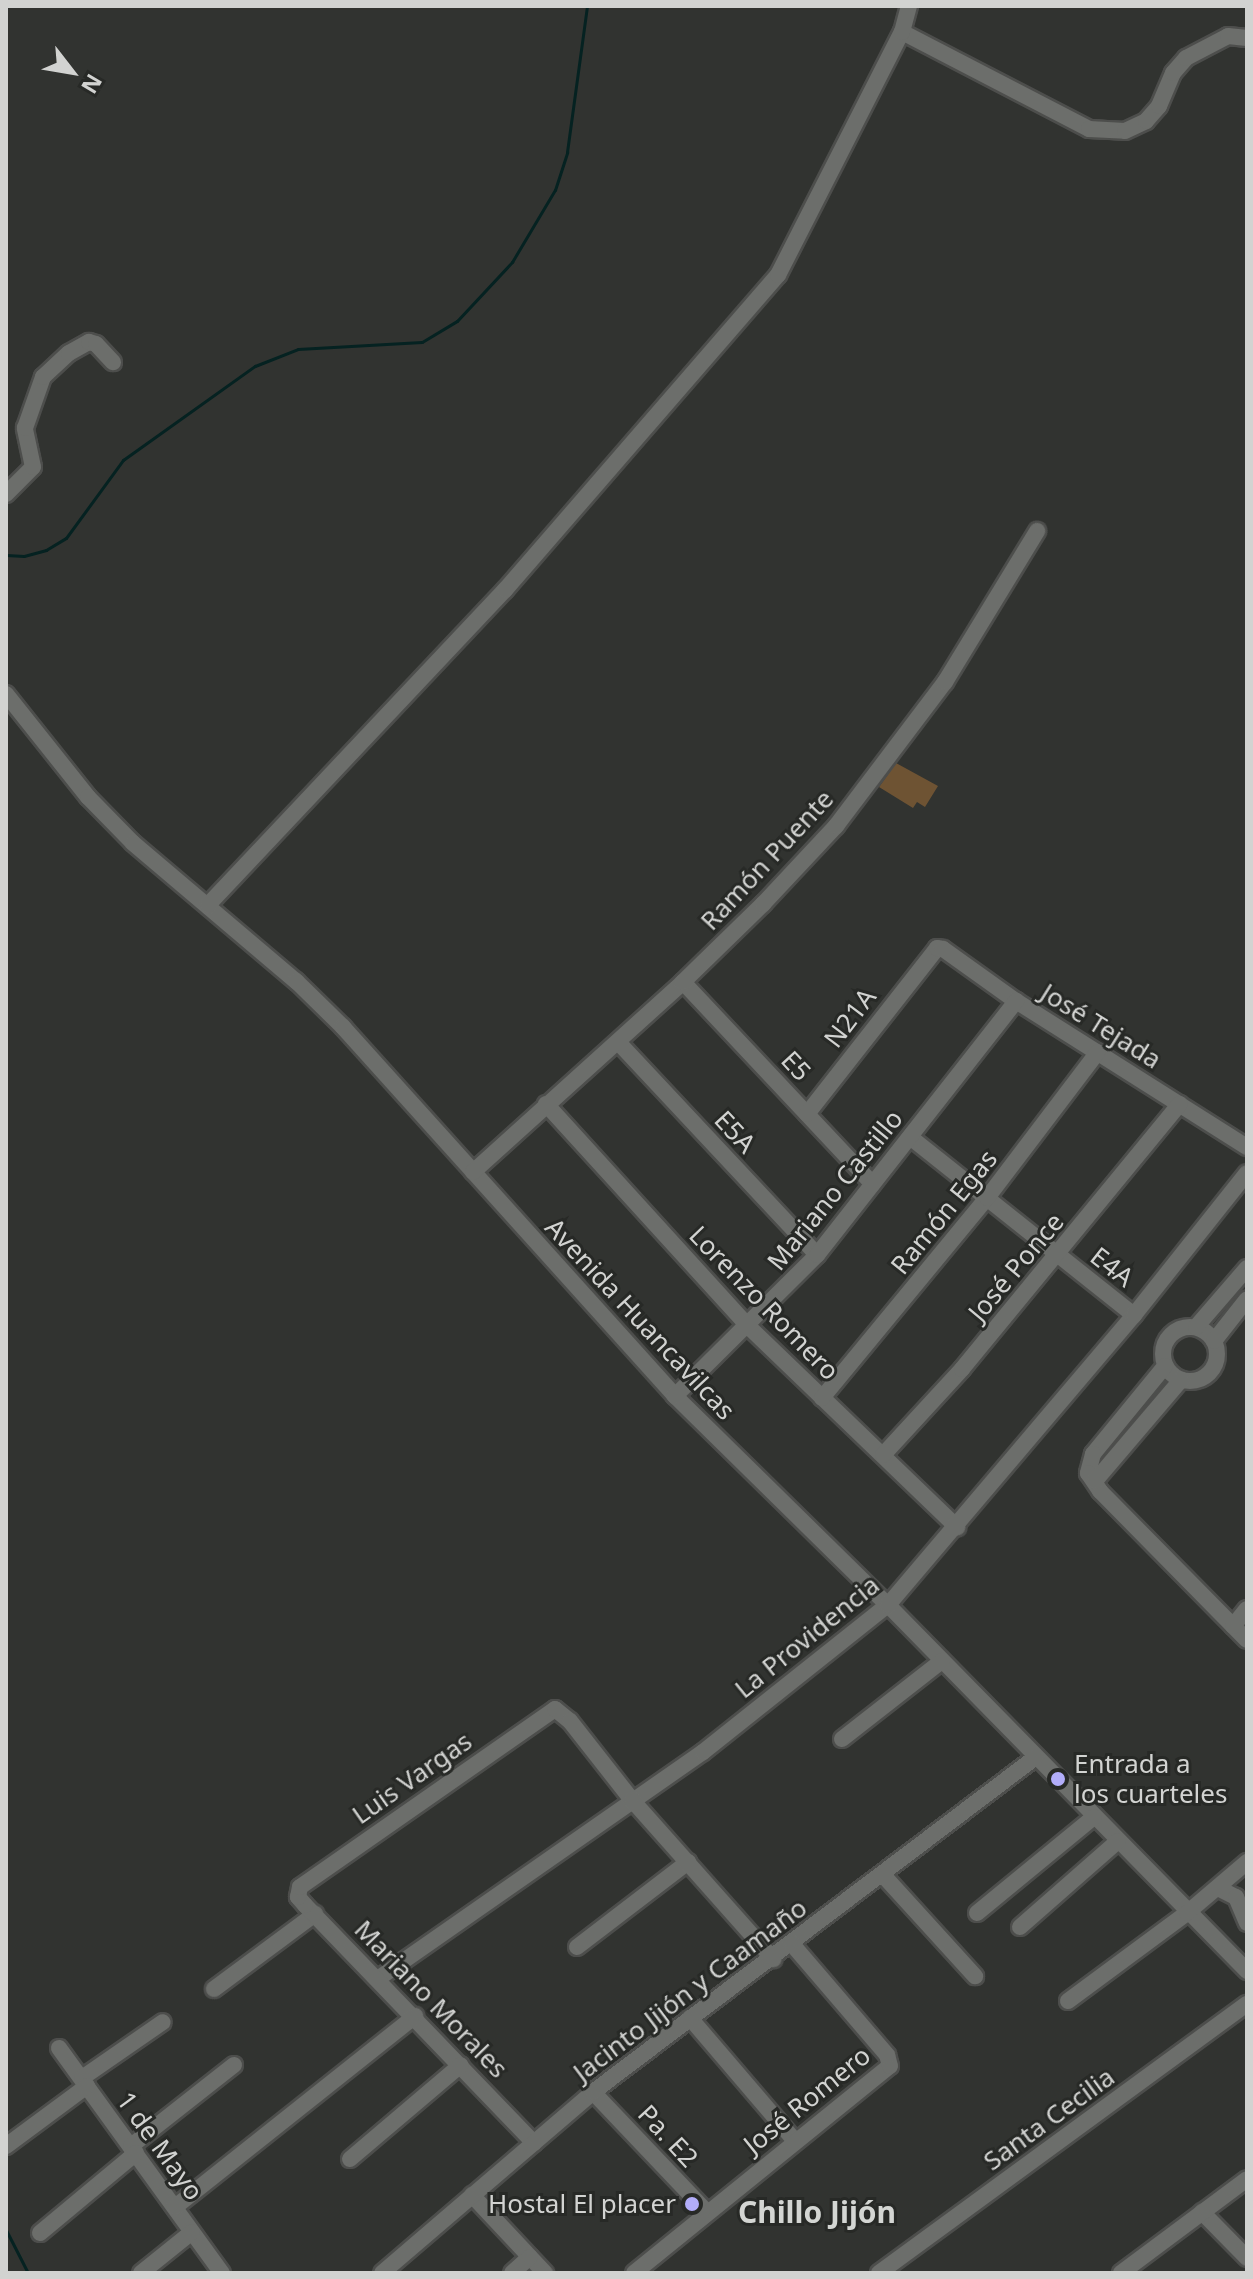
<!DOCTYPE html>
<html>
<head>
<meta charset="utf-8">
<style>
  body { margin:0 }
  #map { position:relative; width:1253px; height:2279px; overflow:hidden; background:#313330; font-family:"Noto Sans",sans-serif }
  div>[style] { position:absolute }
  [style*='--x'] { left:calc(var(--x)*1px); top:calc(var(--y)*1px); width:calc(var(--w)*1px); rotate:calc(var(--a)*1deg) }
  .green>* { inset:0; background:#6e5333 }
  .stream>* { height:3px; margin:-1.5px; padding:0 1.5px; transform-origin:1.5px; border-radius:1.5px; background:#052221 }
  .roads { filter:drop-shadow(2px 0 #4d4e4c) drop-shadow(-2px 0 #4d4e4c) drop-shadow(0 2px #4d4e4c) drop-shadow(0 -2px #4d4e4c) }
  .minor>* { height:16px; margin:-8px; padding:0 8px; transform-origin:8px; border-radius:8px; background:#6c6e6b }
  .minor>.ring { margin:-8px; padding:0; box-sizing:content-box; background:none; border:16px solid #6c6e6b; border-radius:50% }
  .dots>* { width:22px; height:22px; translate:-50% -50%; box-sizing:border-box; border:4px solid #272926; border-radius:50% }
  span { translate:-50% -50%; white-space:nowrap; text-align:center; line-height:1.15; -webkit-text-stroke:6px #272926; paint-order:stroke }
  .street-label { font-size:26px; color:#d2d3d1 }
  .poi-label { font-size:26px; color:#d2d3d1 }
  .left { translate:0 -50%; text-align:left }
  .right { translate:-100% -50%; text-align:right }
  .quarter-label { font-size:30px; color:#d4d6d3; font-weight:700 }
  .frame { position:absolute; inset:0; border:8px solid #d2d3d1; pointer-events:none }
  .north { position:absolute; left:32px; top:32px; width:80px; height:80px; -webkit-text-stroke:6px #272926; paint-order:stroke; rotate:121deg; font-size:22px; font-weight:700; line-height:32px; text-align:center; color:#d2d3d1 }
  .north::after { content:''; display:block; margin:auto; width:28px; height:36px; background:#d2d3d1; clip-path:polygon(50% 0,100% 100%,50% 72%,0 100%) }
</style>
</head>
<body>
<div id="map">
  <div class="green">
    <div style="clip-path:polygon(896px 763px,938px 786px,925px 807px,917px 802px,913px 808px,879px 787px)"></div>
  </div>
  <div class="stream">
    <div style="--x:6;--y:555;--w:18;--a:3"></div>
    <div style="--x:24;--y:556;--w:23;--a:-15"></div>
    <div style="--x:46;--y:550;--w:23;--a:-31"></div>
    <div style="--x:66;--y:538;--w:97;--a:-53.8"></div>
    <div style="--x:123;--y:460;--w:162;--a:-35.5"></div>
    <div style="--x:255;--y:366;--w:46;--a:-21.6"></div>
    <div style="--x:298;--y:349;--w:124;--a:-3.2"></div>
    <div style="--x:422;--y:342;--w:41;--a:-31"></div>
    <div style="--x:457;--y:321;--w:81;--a:-47"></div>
    <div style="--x:512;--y:262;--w:84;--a:-59.2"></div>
    <div style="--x:555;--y:190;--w:40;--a:-72"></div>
    <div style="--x:567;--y:152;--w:147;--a:-82.2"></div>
    <div style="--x:6;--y:2230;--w:48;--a:62.9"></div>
  </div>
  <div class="roads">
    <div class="minor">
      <div style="--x:902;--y:32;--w:211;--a:27.4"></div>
      <div style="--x:1089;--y:129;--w:36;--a:3"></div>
      <div style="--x:1125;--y:131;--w:23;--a:-25"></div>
      <div style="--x:1146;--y:121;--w:20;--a:-49"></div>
      <div style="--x:1159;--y:106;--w:36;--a:-67"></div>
      <div style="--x:1173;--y:73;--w:20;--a:-49"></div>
      <div style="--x:1186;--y:58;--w:47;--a:-27.6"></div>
      <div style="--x:1228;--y:36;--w:19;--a:6"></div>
      <div style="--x:6;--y:494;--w:38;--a:-45"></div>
      <div style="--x:33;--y:467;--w:40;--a:-102"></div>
      <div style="--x:25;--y:428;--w:54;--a:-70.6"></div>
      <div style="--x:43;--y:377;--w:35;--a:-43"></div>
      <div style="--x:69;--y:353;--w:23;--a:-29"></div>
      <div style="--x:89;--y:342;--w:7;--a:16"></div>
      <div style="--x:96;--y:344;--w:25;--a:47"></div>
      <div style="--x:6;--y:694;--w:132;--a:51.5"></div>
      <div style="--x:88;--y:797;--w:64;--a:45.6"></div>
      <div style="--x:133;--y:843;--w:214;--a:40.3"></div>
      <div style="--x:296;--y:981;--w:66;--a:44.4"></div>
      <div style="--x:343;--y:1027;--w:496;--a:48"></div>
      <div style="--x:675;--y:1396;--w:298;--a:44.5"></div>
      <div style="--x:888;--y:1605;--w:513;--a:45.55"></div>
      <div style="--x:208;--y:905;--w:433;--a:-46.7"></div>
      <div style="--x:505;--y:590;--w:417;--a:-49.1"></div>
      <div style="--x:778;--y:275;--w:273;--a:-63"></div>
      <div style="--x:902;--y:32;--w:27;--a:-75"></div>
      <div style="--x:683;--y:982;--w:277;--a:46.8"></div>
      <div style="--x:618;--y:1042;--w:291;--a:46.9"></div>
      <div style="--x:546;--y:1104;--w:302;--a:47.7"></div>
      <div style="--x:749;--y:1327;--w:289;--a:43.9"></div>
      <div style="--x:807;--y:1114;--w:211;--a:-51.9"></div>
      <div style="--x:937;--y:948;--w:6;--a:9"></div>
      <div style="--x:943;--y:949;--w:90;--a:35.5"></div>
      <div style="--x:1016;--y:1001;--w:273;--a:32.3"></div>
      <div style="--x:910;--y:1137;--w:286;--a:38.5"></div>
      <div style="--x:473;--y:1172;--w:283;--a:-42.1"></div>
      <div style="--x:683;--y:982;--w:112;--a:-44.3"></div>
      <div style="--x:763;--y:904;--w:107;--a:-46.9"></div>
      <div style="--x:836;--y:826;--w:181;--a:-52.9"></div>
      <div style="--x:945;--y:682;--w:177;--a:-58.6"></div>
      <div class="ring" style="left:1163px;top:1327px;width:38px;height:38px"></div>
      <div style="--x:1196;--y:1327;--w:78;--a:-49.2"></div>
      <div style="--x:1214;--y:1341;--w:53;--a:-51.8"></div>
      <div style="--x:1165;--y:1366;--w:114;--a:129.3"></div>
      <div style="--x:1093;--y:1454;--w:20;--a:105"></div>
      <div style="--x:1088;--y:1473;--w:22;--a:56"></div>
      <div style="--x:1100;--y:1491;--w:209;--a:45.4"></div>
      <div style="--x:675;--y:1396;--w:200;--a:-44.8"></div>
      <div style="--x:817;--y:1255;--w:323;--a:-51.9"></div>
      <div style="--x:822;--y:1398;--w:259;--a:-50.5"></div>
      <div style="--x:987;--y:1198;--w:183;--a:-52.8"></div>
      <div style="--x:883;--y:1455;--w:117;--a:-47.4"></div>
      <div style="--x:962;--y:1369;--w:343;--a:-50.6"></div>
      <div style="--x:1095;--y:1481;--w:133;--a:-49.6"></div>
      <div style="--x:1233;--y:1626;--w:22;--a:-51"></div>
      <div style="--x:842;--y:1739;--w:127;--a:-38"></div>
      <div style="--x:883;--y:1875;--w:137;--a:47.7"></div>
      <div style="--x:1218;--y:1888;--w:20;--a:27"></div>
      <div style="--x:1236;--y:1897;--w:28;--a:67"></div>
      <div style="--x:977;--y:1913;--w:151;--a:-39.4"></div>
      <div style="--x:1020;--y:1927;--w:130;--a:-41.3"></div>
      <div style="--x:577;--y:1947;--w:140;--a:-37.4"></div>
      <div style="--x:379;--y:1978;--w:395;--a:-34.9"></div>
      <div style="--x:703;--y:1752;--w:236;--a:-38.5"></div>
      <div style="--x:888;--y:1605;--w:380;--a:-49.7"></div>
      <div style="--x:1134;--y:1315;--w:181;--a:-51.5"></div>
      <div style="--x:214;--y:1989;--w:126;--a:-36.6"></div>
      <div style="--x:1068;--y:2001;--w:148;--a:-36.5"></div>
      <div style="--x:1187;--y:1913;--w:79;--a:-40.4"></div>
      <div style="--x:690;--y:2018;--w:162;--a:49.5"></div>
      <div style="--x:59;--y:2048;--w:278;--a:54.1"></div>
      <div style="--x:82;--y:2078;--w:98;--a:-34.7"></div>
      <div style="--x:593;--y:2092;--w:166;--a:46.5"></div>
      <div style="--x:534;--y:2143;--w:330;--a:-133.9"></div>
      <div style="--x:305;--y:1905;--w:11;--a:-131"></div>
      <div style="--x:298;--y:1897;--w:10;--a:-79"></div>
      <div style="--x:300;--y:1887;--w:311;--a:-34.9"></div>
      <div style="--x:555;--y:1709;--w:19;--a:39"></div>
      <div style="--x:570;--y:1721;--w:100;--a:51.9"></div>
      <div style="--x:632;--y:1800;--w:213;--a:48.4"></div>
      <div style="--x:6;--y:2146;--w:101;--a:-36.5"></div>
      <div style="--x:131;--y:2146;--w:131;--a:-38.2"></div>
      <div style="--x:350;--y:2159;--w:145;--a:-40.3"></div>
      <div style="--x:472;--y:2195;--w:107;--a:46.9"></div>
      <div style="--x:175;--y:2207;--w:307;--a:-38.5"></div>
      <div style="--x:1202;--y:2212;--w:64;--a:45.6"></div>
      <div style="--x:40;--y:2233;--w:125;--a:-39.8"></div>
      <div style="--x:141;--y:2273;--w:65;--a:-38.8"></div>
      <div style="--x:382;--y:2273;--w:278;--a:-40.6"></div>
      <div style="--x:593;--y:2092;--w:555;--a:-37.1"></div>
      <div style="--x:512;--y:2273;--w:24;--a:-42"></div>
      <div style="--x:634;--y:2273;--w:329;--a:-39"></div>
      <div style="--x:890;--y:2066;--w:11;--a:-105"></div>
      <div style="--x:887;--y:2055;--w:146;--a:-130.6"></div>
      <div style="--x:879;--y:2273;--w:456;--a:-36.2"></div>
      <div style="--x:1121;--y:2273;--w:157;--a:-36.7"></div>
    </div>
  </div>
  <div class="dots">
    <div style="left:1058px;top:1779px;background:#b2adf9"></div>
    <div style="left:692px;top:2204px;background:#b2adf9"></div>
  </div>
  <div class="street-label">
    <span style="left:767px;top:860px;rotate:-47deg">Ramón Puente</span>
    <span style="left:850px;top:1018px;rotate:-53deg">N21A</span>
    <span style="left:1101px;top:1026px;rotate:32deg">José Tejada</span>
    <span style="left:796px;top:1066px;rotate:47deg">E5</span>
    <span style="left:735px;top:1132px;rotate:47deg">E5A</span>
    <span style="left:835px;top:1190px;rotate:-51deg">Mariano Castillo</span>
    <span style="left:944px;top:1212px;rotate:-51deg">Ramón Egas</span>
    <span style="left:1016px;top:1267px;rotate:-50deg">José Ponce</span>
    <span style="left:1112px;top:1267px;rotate:38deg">E4A</span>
    <span style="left:764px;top:1303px;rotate:46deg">Lorenzo Romero</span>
    <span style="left:640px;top:1319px;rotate:47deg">Avenida Huancavilcas</span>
    <span style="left:807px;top:1637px;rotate:-39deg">La Providencia</span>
    <span style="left:412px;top:1778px;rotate:-35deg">Luis Vargas</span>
    <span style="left:690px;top:1990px;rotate:-37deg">Jacinto Jijón y Caamaño</span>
    <span style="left:431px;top:1999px;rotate:46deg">Mariano Morales</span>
    <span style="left:807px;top:2100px;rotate:-39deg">José Romero</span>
    <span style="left:1049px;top:2119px;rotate:-36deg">Santa Cecilia</span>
    <span style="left:668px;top:2136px;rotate:47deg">Pa. E2</span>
    <span style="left:160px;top:2146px;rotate:54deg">1 de Mayo</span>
  </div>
  <div class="poi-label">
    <span class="left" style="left:1074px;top:1779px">Entrada a<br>los cuarteles</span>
    <span class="right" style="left:676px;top:2204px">Hostal El placer</span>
  </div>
  <div class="quarter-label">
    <span style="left:817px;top:2212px">Chillo Jijón</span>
  </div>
  <div class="frame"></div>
  <div class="north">N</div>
</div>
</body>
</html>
